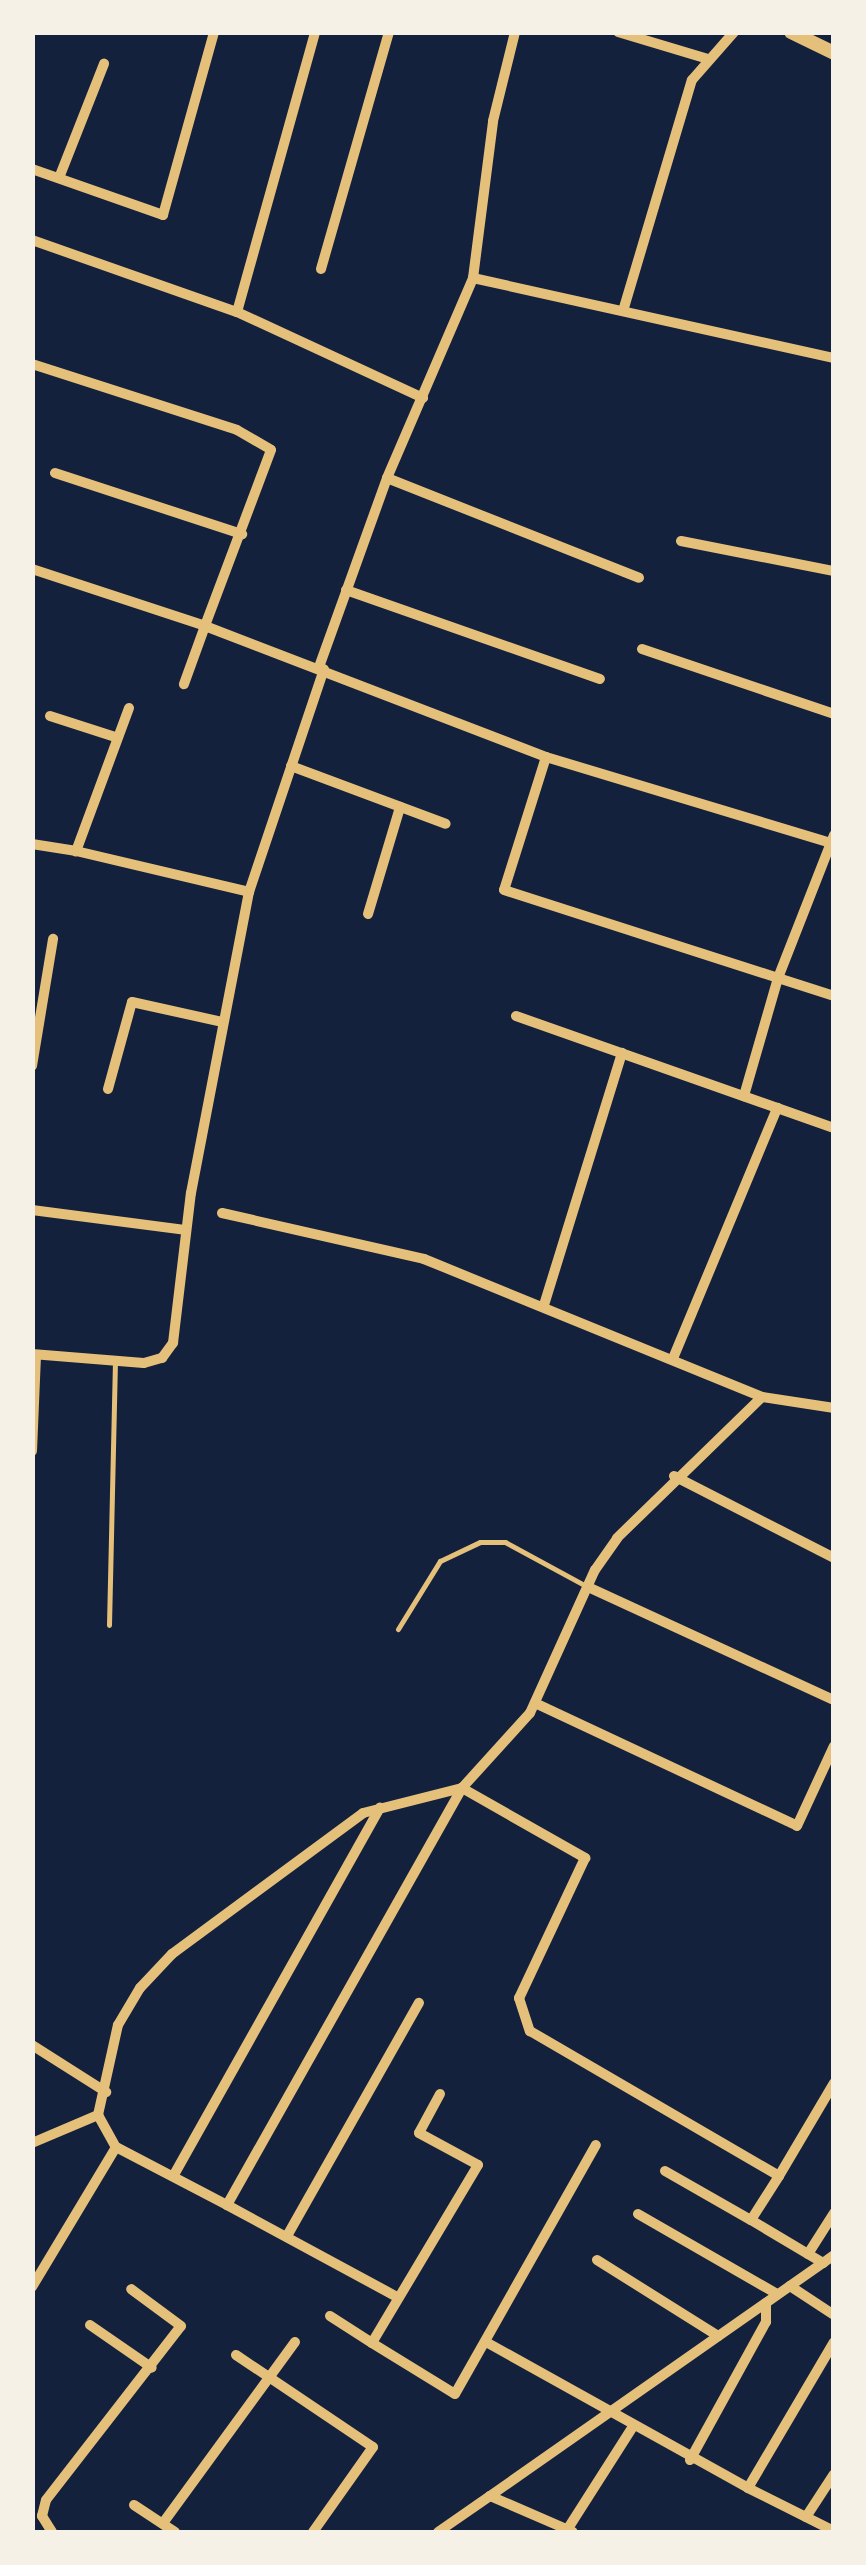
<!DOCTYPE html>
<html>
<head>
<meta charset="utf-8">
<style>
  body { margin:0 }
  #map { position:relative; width:866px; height:2565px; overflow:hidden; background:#14213d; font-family:"Nunito Sans",sans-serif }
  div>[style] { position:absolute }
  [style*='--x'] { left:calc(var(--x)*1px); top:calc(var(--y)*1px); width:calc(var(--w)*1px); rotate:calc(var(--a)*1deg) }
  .service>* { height:5px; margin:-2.5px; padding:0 2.5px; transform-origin:2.5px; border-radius:2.5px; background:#e5c07b }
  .minor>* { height:10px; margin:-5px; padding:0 5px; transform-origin:5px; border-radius:5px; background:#e5c07b }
  .tertiary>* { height:14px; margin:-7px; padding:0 7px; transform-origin:7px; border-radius:7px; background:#e5c07b }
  span { translate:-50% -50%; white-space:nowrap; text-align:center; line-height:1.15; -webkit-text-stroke:10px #f6f1e7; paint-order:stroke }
  .frame { position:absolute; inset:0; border:35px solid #f6f1e7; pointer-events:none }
</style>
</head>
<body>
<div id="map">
  <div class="service">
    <div style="--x:109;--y:1625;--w:263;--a:-88.7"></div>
    <div style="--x:398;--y:1629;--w:80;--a:-58.3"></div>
    <div style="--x:440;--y:1561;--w:44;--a:-25.4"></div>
    <div style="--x:480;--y:1542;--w:25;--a:0"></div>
    <div style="--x:505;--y:1542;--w:92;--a:28.5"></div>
  </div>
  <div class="minor">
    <div style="--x:618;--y:32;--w:94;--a:16.7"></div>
    <div style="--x:32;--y:169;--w:139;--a:19.3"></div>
    <div style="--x:163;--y:215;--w:190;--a:-74.4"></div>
    <div style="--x:59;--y:178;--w:123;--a:-68.5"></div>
    <div style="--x:32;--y:240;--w:217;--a:19.4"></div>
    <div style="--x:237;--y:312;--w:205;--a:24.8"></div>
    <div style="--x:321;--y:269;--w:247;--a:-74"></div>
    <div style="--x:473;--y:278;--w:370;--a:12.5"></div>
    <div style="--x:623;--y:311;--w:241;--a:-73.4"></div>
    <div style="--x:692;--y:80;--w:64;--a:-48.8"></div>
    <div style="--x:237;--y:312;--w:291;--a:-74.4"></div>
    <div style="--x:32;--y:364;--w:215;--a:17.8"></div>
    <div style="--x:237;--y:430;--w:39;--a:30"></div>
    <div style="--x:271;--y:450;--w:188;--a:110.6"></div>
    <div style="--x:205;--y:626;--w:365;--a:21"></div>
    <div style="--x:546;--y:757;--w:301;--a:16.8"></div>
    <div style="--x:55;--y:473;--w:197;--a:18.1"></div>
    <div style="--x:387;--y:478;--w:271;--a:21.6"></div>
    <div style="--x:681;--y:541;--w:156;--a:11.1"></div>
    <div style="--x:32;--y:569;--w:182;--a:18.2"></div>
    <div style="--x:205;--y:626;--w:62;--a:109.9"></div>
    <div style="--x:346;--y:590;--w:269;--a:19.3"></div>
    <div style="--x:642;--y:649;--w:203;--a:18.7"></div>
    <div style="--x:319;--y:667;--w:201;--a:-70.2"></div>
    <div style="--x:387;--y:478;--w:218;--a:-66.7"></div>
    <div style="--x:473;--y:278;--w:158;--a:-82.7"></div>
    <div style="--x:493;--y:121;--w:92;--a:-76.1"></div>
    <div style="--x:129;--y:708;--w:153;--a:110.3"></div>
    <div style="--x:76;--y:851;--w:178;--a:13.3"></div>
    <div style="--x:50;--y:716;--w:71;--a:17.9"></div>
    <div style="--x:546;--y:757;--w:139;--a:107.5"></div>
    <div style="--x:504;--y:890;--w:288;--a:17.8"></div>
    <div style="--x:778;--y:978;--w:123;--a:106.1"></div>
    <div style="--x:291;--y:766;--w:165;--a:20.5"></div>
    <div style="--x:834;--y:835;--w:154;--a:111.4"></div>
    <div style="--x:778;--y:978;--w:59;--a:17.8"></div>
    <div style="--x:32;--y:844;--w:45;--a:9"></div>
    <div style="--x:368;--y:914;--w:112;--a:-73.3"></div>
    <div style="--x:516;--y:1016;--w:337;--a:19.4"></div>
    <div style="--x:32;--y:1066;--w:129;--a:-80.6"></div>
    <div style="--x:108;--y:1089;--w:90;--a:-74.6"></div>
    <div style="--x:132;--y:1002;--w:92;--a:12.5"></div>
    <div style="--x:32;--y:1210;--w:154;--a:7.4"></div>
    <div style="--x:222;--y:1213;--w:207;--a:12.8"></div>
    <div style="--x:424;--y:1259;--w:365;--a:22.2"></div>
    <div style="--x:762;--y:1397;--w:73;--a:8.7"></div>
    <div style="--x:544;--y:1305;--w:264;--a:-72.8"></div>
    <div style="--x:32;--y:1354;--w:112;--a:4.6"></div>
    <div style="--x:144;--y:1363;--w:19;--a:-16"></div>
    <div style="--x:162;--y:1358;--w:19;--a:-54"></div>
    <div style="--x:173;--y:1343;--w:151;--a:-83.2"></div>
    <div style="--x:191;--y:1193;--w:307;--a:-79.1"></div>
    <div style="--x:249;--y:892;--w:235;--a:-71.4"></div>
    <div style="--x:674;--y:1356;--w:269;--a:-67.4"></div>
    <div style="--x:32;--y:1451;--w:96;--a:-87.6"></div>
    <div style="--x:674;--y:1476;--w:180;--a:27.1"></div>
    <div style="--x:588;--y:1587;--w:271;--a:24.7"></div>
    <div style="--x:535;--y:1703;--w:289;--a:25.1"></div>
    <div style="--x:797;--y:1826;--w:88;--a:-65.2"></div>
    <div style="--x:32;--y:2045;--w:88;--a:32.4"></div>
    <div style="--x:440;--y:2094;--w:44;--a:118.3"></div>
    <div style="--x:419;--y:2133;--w:67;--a:28.5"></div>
    <div style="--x:478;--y:2165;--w:207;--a:120.8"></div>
    <div style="--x:372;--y:2343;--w:97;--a:31.6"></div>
    <div style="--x:455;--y:2394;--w:286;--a:-60.5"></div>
    <div style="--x:98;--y:2115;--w:37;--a:61"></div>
    <div style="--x:116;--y:2147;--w:125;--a:27.6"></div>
    <div style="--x:227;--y:2205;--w:479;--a:-60.6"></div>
    <div style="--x:462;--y:1788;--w:142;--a:29.6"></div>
    <div style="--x:585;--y:1858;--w:155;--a:115.2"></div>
    <div style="--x:519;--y:1998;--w:35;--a:72"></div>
    <div style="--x:530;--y:2031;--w:288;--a:30.2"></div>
    <div style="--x:779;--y:2176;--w:52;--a:122.5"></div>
    <div style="--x:751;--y:2220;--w:84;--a:30.8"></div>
    <div style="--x:823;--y:2263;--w:14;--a:-36"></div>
    <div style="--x:32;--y:2143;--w:72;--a:-23"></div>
    <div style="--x:98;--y:2115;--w:92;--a:-77.5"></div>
    <div style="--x:118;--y:2025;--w:43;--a:-59.3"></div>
    <div style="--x:140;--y:1988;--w:47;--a:-46.7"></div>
    <div style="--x:172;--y:1954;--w:237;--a:-36.4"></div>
    <div style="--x:363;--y:1813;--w:102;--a:-14.2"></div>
    <div style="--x:462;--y:1788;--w:101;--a:-47.8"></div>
    <div style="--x:530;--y:1713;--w:157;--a:-65.6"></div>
    <div style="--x:595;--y:1570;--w:39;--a:-55"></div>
    <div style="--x:617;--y:1538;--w:202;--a:-44.2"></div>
    <div style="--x:665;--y:2171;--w:99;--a:29.7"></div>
    <div style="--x:175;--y:2173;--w:419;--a:-60.7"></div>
    <div style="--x:779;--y:2176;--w:108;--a:-59.4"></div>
    <div style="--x:227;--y:2205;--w:193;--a:28.4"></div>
    <div style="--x:638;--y:2214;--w:160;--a:29.9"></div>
    <div style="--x:287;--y:2236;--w:268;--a:-60.5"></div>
    <div style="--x:808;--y:2254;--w:49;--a:-57.6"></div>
    <div style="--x:597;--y:2260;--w:143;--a:32.1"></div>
    <div style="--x:790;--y:2286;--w:53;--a:33.4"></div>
    <div style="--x:32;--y:2287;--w:163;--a:-59"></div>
    <div style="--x:330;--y:2316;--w:50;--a:32.7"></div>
    <div style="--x:90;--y:2325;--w:75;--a:34.7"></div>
    <div style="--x:486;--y:2342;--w:300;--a:29.1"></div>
    <div style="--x:748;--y:2488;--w:169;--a:-59.5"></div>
    <div style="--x:236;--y:2355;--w:165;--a:33.9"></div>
    <div style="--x:373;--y:2447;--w:104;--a:125.2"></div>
    <div style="--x:690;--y:2460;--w:158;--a:-61.2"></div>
    <div style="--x:766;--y:2322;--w:19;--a:-90"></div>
    <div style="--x:748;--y:2488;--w:96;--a:26.6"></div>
    <div style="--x:490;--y:2496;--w:406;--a:-35"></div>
    <div style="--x:134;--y:2505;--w:49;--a:33.4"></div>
    <div style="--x:806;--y:2517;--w:51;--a:-56.9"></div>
    <div style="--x:163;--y:2523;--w:224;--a:-53.9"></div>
    <div style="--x:567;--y:2530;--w:121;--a:-57.5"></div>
    <div style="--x:52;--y:2532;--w:19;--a:-122"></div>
    <div style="--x:42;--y:2516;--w:16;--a:-76"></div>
    <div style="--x:46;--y:2500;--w:220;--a:-52.2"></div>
    <div style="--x:181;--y:2326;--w:62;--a:-143.5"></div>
    <div style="--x:438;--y:2532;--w:63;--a:-34.7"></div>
    <div style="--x:490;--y:2496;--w:90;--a:23.4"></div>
  </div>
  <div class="tertiary">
    <div style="--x:791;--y:32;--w:48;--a:26"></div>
  </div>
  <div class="frame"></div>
</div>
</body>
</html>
